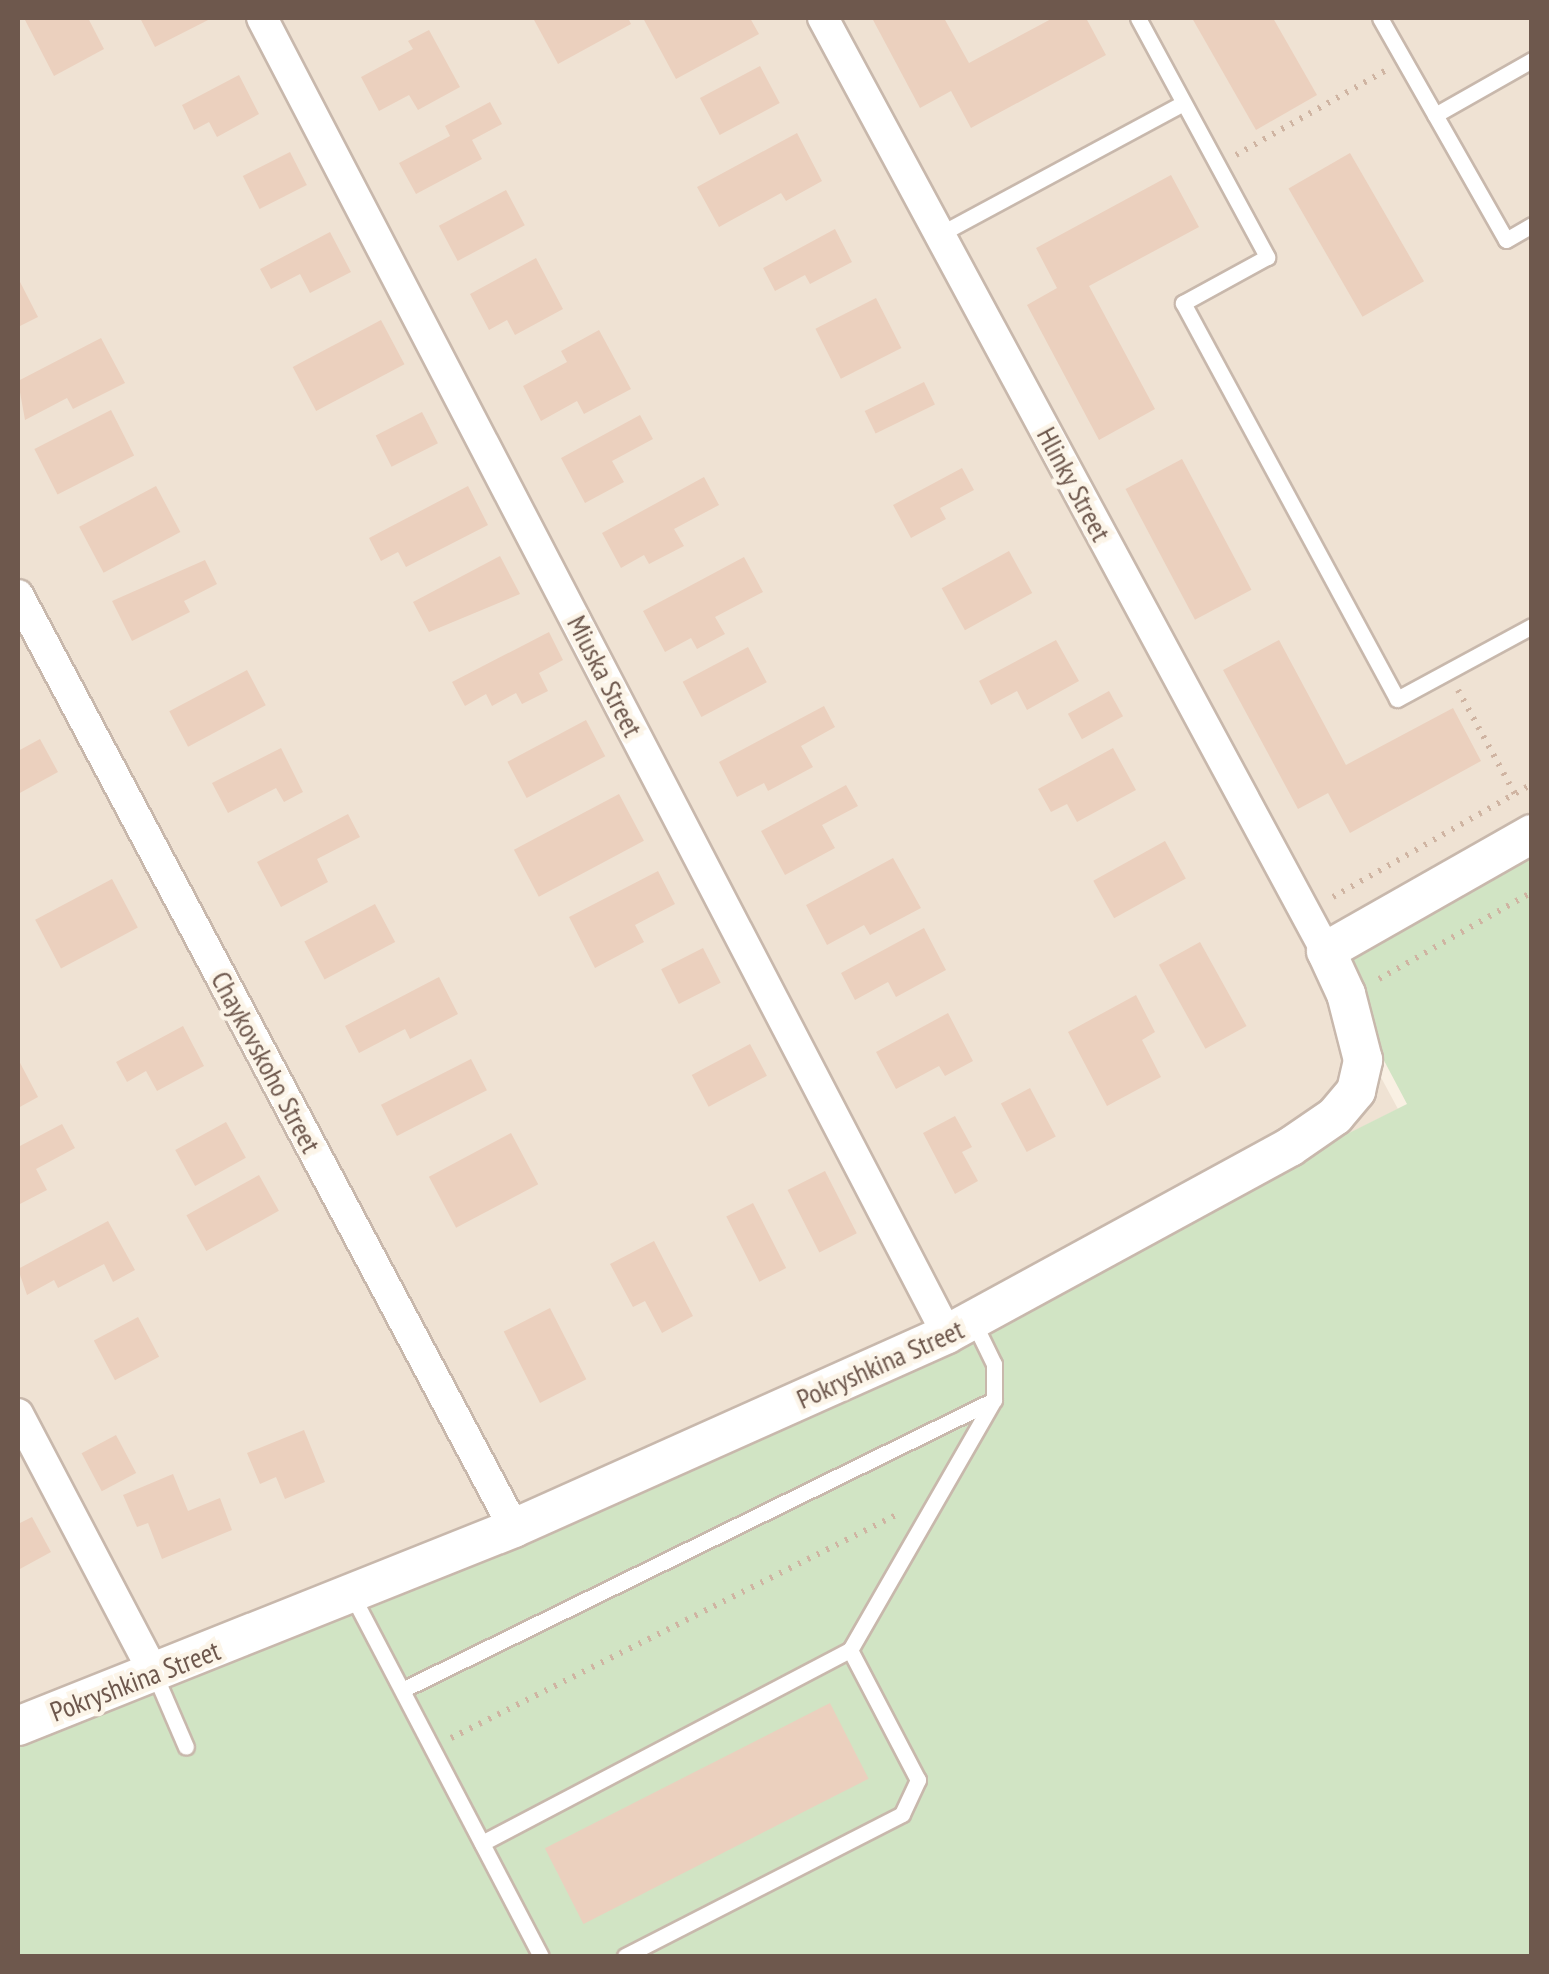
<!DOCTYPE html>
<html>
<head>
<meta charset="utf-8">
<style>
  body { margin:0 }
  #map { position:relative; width:1549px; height:1974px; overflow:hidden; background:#f9f0e3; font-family:"PT Sans Narrow",sans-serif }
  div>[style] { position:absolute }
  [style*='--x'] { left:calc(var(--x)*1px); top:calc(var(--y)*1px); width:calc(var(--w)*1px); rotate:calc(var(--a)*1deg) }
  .residential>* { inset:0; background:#efe2d3 }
  .green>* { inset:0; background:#d1e4c4 }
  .building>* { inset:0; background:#ebd0be; transform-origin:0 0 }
  .path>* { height:6px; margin-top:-3px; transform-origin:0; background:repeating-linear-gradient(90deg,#cfb4a2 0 2.5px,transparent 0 10.5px) }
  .roads { filter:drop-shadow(2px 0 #c8b8ac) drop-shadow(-2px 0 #c8b8ac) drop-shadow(0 2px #c8b8ac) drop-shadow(0 -2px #c8b8ac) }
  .service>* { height:15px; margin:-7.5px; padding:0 7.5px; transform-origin:7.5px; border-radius:7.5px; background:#fff }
  .minor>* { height:30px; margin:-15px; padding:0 15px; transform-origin:15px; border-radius:15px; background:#fff }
  .tertiary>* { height:38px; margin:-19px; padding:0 19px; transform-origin:19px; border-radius:19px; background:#fff }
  span { translate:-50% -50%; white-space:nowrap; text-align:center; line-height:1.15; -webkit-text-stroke:9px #fcf5e9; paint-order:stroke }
  .street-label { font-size:28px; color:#6e584d }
  .frame { position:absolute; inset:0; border:20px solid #6e584d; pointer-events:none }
</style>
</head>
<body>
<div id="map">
  <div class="residential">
    <div style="clip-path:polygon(18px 18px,810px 18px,1398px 1109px,947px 1334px,18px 1726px)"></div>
    <div style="clip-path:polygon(836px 18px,1531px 18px,1531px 822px,1331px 937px)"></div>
  </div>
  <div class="green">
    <div style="clip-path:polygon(1531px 834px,1531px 1956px,18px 1956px,18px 1726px,947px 1334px,1407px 1104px,1326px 951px)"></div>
  </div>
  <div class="building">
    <div style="clip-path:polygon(24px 18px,88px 18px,104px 49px,54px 76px)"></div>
    <div style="clip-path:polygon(140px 18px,212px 18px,155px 47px)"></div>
    <div style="clip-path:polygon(533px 18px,628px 18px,631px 24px,558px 64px)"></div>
    <div style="clip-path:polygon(643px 18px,750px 18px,759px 34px,676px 79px)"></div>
    <div style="clip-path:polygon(872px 18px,944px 18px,969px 63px,1053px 18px,1086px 18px,1106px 55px,971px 128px,951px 91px,920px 108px)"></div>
    <div style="clip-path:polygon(1192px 18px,1273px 18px,1317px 95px,1256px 130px)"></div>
    <div style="clip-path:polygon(429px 30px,460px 87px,418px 110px,409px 95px,379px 111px,361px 77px,413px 49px,408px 41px)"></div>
    <div style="left:760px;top:66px;width:42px;height:68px;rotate:62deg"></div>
    <div style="clip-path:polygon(239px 75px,259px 114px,217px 137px,209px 122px,194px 130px,182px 105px)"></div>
    <div style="clip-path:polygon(490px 102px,502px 124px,472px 140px,482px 159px,416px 194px,399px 163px,450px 136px,445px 126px)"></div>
    <div style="clip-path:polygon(797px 133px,822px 181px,786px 201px,781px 193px,719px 227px,697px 187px)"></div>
    <div style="left:290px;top:152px;width:37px;height:53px;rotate:63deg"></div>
    <div style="left:1350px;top:153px;width:148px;height:71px;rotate:60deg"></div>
    <div style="clip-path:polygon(1171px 175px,1199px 227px,1089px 286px,1155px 409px,1099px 440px,1027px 305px,1057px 288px,1036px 248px)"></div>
    <div style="left:506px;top:190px;width:40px;height:76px;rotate:62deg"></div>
    <div style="clip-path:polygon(835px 229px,852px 262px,810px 284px,805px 275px,775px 291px,763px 268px)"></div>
    <div style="clip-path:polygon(330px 232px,351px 272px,310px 293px,300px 274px,271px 289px,260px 269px)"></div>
    <div style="clip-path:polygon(536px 258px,563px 309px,515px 335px,507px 320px,489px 330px,470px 294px)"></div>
    <div style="clip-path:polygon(18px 278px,38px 317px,18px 327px)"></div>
    <div style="left:876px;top:298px;width:56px;height:68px;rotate:63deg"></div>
    <div style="left:381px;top:320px;width:50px;height:100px;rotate:62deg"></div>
    <div style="clip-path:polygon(599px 330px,631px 389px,584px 414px,577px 401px,541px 421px,523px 386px,567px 362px,561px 351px)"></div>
    <div style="clip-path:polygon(101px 338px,125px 383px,73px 409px,67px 398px,25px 420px,18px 381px)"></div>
    <div style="left:924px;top:382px;width:25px;height:66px;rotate:64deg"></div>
    <div style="left:111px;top:410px;width:51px;height:86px;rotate:63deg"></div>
    <div style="left:422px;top:412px;width:35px;height:52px;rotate:63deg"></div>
    <div style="clip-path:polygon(640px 415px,653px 439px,612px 461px,624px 482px,585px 503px,561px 458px)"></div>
    <div style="left:1182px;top:459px;width:148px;height:64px;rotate:62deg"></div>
    <div style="clip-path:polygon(962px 468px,974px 490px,940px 508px,946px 519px,911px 538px,893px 505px)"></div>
    <div style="clip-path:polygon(704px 477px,719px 505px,674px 529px,684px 546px,649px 564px,644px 555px,621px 568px,602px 533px)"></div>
    <div style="left:156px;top:486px;width:52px;height:87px;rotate:62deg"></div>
    <div style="clip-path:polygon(468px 486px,488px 525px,406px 567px,398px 552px,381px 561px,369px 538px)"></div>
    <div style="left:1009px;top:551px;width:48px;height:77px;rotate:61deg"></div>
    <div style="clip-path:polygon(500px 556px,520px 594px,429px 632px,413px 602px)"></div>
    <div style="clip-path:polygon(744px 557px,763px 592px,715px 617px,725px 634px,697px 649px,691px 638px,665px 652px,643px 611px)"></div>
    <div style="clip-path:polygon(205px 560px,217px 584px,184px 601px,190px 612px,132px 641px,112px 601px)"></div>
    <div style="clip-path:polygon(549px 632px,563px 660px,539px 673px,548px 691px,522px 704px,516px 693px,492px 706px,486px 694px,465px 706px,452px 682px)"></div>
    <div style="clip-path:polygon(1056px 640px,1079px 681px,1027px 710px,1017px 691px,991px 705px,979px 681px)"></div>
    <div style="clip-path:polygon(1279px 640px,1346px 765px,1453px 708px,1481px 761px,1350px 833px,1328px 793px,1298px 809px,1223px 670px)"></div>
    <div style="left:748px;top:647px;width:40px;height:74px;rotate:62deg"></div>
    <div style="left:247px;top:670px;width:40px;height:88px;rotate:62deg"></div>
    <div style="left:1109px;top:691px;width:29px;height:47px;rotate:61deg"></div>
    <div style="clip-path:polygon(824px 706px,835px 727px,801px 746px,813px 767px,768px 791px,764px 783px,737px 797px,719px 762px)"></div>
    <div style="left:586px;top:720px;width:41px;height:89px;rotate:62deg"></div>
    <div style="clip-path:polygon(40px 739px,58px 772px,18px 794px,18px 751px)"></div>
    <div style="clip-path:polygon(281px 748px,303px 792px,284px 802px,276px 788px,228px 813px,212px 783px)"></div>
    <div style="clip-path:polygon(1113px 748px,1136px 790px,1077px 822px,1067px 804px,1051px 812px,1038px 789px)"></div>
    <div style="clip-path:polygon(846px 785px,858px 806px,822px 825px,835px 848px,785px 875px,761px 831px)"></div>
    <div style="left:619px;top:794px;width:53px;height:119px;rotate:62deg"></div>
    <div style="clip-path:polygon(348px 814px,360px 837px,317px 859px,328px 882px,281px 907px,257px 862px)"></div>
    <div style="left:1165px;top:841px;width:43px;height:82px;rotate:61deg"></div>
    <div style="clip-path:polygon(893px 858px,921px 908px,870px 935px,864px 925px,827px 945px,806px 905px)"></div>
    <div style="clip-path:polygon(658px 871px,675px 904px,635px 925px,644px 942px,595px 968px,569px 917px)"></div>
    <div style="left:112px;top:879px;width:55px;height:87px;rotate:62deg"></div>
    <div style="left:375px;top:904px;width:43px;height:80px;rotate:62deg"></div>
    <div style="clip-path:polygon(924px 928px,946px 970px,896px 997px,888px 982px,855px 1000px,841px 973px)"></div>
    <div style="left:1200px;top:942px;width:96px;height:47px;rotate:61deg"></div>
    <div style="left:703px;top:948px;width:39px;height:47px;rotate:63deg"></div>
    <div style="clip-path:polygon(439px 977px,458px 1014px,410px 1039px,405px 1029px,359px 1053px,345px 1026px)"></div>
    <div style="clip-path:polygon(1136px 995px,1155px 1032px,1142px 1040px,1161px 1077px,1107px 1106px,1068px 1032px)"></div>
    <div style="clip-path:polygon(948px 1013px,973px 1061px,945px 1076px,939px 1066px,896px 1089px,876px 1052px)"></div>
    <div style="clip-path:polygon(183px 1026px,204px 1066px,157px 1091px,146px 1071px,127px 1082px,116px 1062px)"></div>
    <div style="left:750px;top:1044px;width:36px;height:66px;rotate:62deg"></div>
    <div style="clip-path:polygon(18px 1059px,38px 1097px,18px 1108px)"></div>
    <div style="left:471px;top:1059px;width:35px;height:101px;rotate:63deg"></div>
    <div style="left:1030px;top:1088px;width:55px;height:33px;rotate:62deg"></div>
    <div style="clip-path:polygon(955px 1116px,972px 1147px,962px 1152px,978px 1181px,955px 1194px,923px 1133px)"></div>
    <div style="left:226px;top:1122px;width:41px;height:58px;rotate:61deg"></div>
    <div style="clip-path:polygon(62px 1124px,75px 1148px,36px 1169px,47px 1190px,18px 1205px,18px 1147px)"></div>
    <div style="left:511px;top:1133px;width:58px;height:93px;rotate:62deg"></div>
    <div style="left:825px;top:1171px;width:70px;height:42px;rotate:63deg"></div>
    <div style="left:259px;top:1175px;width:41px;height:83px;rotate:61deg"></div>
    <div style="left:753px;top:1203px;width:73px;height:30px;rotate:63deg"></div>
    <div style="clip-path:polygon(108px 1221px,135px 1270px,113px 1282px,104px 1264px,58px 1288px,54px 1280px,27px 1295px,18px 1269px)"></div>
    <div style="clip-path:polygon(654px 1241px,693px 1316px,662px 1333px,645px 1301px,633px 1307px,610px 1264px)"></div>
    <div style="left:550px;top:1308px;width:80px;height:52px;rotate:63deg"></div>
    <div style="left:138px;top:1317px;width:45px;height:50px;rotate:62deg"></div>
    <div style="clip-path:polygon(304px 1430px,325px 1482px,285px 1499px,276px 1477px,260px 1484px,247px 1453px)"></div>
    <div style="left:116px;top:1435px;width:43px;height:39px;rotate:62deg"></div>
    <div style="clip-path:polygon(173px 1474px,188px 1511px,220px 1498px,232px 1530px,162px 1559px,148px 1523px,137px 1527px,123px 1495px)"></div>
    <div style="clip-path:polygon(32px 1517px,51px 1552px,18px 1570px,18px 1524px)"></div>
    <div style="left:830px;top:1703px;width:85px;height:320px;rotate:63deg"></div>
  </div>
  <div class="path">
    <div style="--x:1236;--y:155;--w:172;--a:-29.5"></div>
    <div style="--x:1458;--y:690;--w:119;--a:61.3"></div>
    <div style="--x:1333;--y:897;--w:229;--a:-29.6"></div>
    <div style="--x:1379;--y:979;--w:176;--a:-29.6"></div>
    <div style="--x:451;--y:1738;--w:502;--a:-26.62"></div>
  </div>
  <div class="roads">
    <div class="service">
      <div style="--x:1138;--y:18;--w:272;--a:61.6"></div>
      <div style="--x:1267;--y:257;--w:96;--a:151.3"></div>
      <div style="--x:1183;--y:303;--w:450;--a:61.6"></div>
      <div style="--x:1397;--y:699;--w:153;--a:-28.4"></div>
      <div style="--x:1380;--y:18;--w:255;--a:60.4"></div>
      <div style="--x:1506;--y:240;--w:30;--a:-30"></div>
      <div style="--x:1435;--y:115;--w:112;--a:-29.6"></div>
      <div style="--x:940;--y:234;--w:276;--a:-28.3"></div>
      <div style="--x:352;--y:1595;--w:407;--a:62.4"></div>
      <div style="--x:155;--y:1675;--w:78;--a:66.7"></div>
      <div style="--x:402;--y:1690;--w:659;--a:-26.1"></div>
      <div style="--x:482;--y:1843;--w:416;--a:-27.7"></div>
      <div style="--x:625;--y:1956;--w:311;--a:-27.1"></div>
      <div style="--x:902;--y:1814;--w:38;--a:-65"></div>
      <div style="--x:918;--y:1780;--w:147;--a:-117.6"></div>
      <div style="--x:850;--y:1650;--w:289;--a:-60.1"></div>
      <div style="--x:994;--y:1400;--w:36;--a:-90"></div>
      <div style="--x:994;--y:1364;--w:48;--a:-116"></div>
    </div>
    <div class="minor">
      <div style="--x:262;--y:18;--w:1484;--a:62.5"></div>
      <div style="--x:823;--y:18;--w:1060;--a:61.67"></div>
      <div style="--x:18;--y:595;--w:1057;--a:62"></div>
      <div style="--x:18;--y:1414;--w:295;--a:62.3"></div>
    </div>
    <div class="tertiary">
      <div style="--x:18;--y:1726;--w:534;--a:-21.76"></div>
      <div style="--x:514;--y:1528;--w:474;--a:-24.1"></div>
      <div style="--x:947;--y:1334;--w:391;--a:-28.6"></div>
      <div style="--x:1290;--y:1147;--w:55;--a:-34.6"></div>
      <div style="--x:1335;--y:1116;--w:33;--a:-50"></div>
      <div style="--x:1356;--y:1091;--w:32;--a:-77"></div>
      <div style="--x:1363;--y:1060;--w:68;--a:-104.4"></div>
      <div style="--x:1346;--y:994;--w:47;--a:-114.9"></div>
      <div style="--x:1326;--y:951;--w:237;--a:-29.6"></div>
    </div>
  </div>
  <div class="street-label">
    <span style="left:1074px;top:484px;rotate:62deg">Hlinky Street</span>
    <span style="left:605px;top:676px;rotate:63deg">Miuska Street</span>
    <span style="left:266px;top:1062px;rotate:62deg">Chaykovskoho Street</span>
    <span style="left:880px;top:1364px;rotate:-24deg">Pokryshkina Street</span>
    <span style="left:135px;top:1681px;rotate:-21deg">Pokryshkina Street</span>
  </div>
  <div class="frame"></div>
</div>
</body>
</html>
